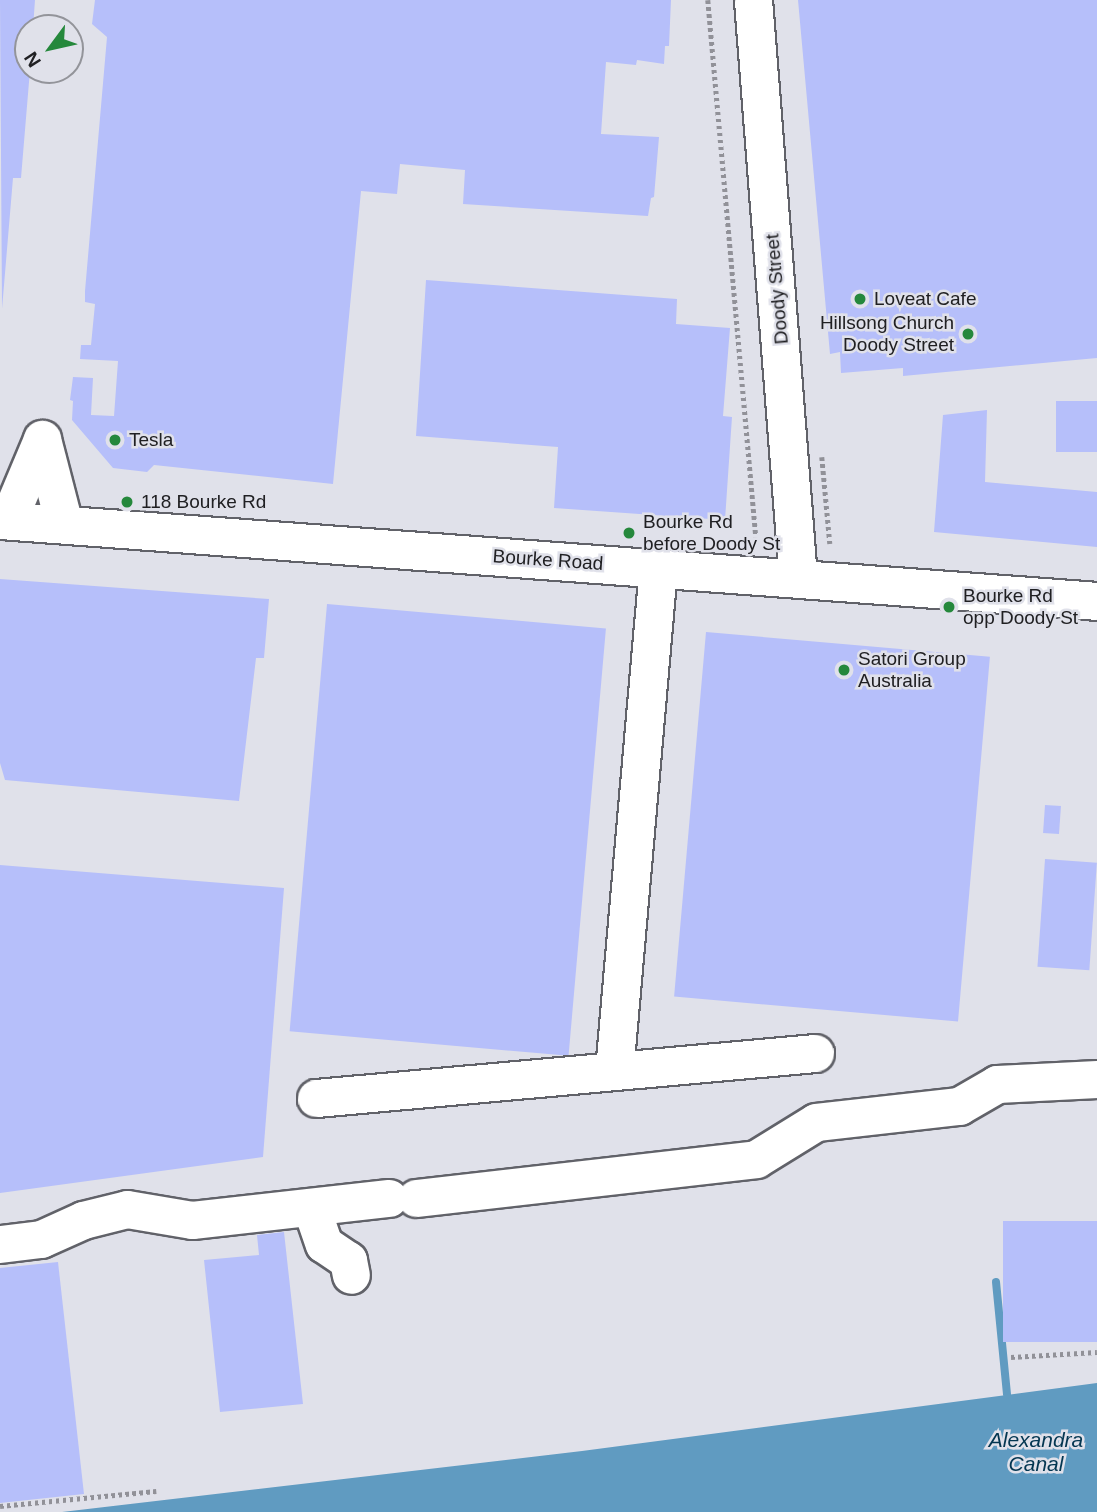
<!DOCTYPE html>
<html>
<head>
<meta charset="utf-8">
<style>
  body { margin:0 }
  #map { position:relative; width:1097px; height:1512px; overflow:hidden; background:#e0e1ea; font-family:Helvetica,sans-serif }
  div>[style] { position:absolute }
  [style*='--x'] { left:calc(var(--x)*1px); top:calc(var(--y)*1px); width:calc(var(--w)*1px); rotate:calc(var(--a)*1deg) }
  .water>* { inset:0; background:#609bc1 }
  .stream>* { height:8px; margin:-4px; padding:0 4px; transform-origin:4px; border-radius:4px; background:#609bc1 }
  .building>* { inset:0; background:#b6bffa; transform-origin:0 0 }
  .path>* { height:4.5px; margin-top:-2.25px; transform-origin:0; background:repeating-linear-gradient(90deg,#919198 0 3.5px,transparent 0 7px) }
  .roads { filter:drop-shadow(2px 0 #616269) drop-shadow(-2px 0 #616269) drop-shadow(0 2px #616269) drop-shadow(0 -2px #616269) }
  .minor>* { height:37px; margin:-18.5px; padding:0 18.5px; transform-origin:18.5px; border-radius:18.5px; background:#fff }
  .dots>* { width:19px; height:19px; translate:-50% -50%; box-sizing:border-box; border:4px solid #e0e1ea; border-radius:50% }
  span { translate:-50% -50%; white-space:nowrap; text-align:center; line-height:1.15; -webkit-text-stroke:5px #e0e1ea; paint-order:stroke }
  .street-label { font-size:19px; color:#202023 }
  .poi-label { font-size:19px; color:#202023 }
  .left { translate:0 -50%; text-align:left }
  .right { translate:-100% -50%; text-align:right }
  .water-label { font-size:21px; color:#033651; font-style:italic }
  .north { position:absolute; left:14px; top:14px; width:70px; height:70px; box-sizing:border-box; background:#e0e1ea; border:2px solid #93949a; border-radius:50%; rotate:237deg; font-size:19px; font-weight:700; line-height:28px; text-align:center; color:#202023 }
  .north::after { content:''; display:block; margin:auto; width:24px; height:32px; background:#25883c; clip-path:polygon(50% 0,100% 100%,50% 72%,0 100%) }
</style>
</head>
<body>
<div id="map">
  <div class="water">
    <div style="clip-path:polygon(1097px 1383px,1097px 1512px,62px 1512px,582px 1451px)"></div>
  </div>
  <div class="stream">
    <div style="--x:996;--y:1282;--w:113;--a:84.4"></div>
  </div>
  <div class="building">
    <div style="clip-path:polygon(0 0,35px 0,33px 28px,28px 28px,30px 70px,21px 178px,13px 178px,2px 309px)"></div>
    <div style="clip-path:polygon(95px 0,671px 0,669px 46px,665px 46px,664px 64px,637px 60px,636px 65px,606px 62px,601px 134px,659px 137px,654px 197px,651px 198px,648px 216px,463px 204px,465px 170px,400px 164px,397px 194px,361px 191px,333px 484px,154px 465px,147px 472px,113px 468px,72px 420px,73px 401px,70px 400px,73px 377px,93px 378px,91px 415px,114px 416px,118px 361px,80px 359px,81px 345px,91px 345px,95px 304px,85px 302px,85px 291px,107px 37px,92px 24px)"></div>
    <div style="clip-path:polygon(798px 0,1097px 0,1097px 358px,903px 376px,903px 368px,841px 373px,840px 352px,830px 354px)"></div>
    <div style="clip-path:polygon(426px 280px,677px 299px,676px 324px,730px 328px,723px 416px,732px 417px,725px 520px,554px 508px,558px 447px,416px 436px)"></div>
    <div style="left:1097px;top:401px;width:51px;height:41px;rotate:90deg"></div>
    <div style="clip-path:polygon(987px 410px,985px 482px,1097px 492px,1097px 547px,934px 532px,943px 415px)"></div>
    <div style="clip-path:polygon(0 579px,269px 599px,264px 658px,256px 658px,239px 801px,5px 780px,0 763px)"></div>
    <div style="left:327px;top:604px;width:280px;height:429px;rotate:5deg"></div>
    <div style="left:706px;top:632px;width:285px;height:366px;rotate:5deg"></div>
    <div style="left:1045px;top:805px;width:16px;height:28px;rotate:4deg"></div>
    <div style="left:1045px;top:859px;width:52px;height:108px;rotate:4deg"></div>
    <div style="clip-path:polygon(0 865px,284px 888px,263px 1157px,0 1193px)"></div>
    <div style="left:1097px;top:1221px;width:121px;height:94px;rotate:90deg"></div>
    <div style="clip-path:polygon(284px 1232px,303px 1404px,220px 1412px,204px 1260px,259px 1255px,257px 1235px)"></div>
    <div style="clip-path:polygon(58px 1262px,84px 1494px,0 1503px,0 1268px)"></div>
  </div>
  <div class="path">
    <div style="--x:708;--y:0;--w:539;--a:84.89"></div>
    <div style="--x:822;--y:457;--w:87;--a:84.7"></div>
    <div style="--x:1011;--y:1357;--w:86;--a:-3.3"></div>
    <div style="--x:0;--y:1506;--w:157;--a:-5.5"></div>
  </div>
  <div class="roads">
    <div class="minor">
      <div style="--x:753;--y:0;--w:580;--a:85.55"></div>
      <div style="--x:42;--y:439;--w:88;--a:75.5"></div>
      <div style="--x:0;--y:520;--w:1100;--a:4.22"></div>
      <div style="--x:8;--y:520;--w:88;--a:-67.2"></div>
      <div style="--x:614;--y:1071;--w:505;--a:-85"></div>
      <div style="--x:316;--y:1098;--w:501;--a:-5.15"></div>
      <div style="--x:416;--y:1198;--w:342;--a:-6.5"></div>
      <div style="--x:756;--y:1159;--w:70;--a:-31.7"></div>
      <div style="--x:816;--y:1122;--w:144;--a:-6.4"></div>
      <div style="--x:959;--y:1106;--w:44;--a:-30.1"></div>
      <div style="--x:997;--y:1084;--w:100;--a:-2.9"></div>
      <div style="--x:311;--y:1207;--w:39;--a:71"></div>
      <div style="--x:324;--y:1244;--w:29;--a:34"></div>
      <div style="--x:348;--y:1260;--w:15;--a:79"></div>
      <div style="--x:0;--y:1244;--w:41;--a:-7"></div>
      <div style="--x:41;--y:1239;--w:46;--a:-24.3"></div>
      <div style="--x:83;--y:1220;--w:45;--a:-14"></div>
      <div style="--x:127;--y:1209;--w:66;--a:9.6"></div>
      <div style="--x:192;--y:1220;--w:198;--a:-6.4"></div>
    </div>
  </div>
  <div class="dots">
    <div style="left:860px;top:299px;background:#25883c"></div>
    <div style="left:968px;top:334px;background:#25883c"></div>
    <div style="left:115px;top:440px;background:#25883c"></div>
    <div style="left:127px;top:502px;background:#25883c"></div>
    <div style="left:629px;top:533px;background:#25883c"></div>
    <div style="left:949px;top:607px;background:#25883c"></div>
    <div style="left:844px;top:670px;background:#25883c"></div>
  </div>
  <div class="street-label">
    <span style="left:777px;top:289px;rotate:-95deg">Doody Street</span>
    <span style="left:548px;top:560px;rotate:4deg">Bourke Road</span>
  </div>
  <div class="poi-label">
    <span class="left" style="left:874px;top:299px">Loveat Cafe</span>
    <span class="right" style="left:954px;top:334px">Hillsong Church<br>Doody Street</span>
    <span class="left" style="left:129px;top:440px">Tesla</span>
    <span class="left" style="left:141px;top:502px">118 Bourke Rd</span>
    <span class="left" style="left:643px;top:533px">Bourke Rd<br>before Doody St</span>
    <span class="left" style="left:963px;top:607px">Bourke Rd<br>opp Doody St</span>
    <span class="left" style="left:858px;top:670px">Satori Group<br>Australia</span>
  </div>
  <div class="water-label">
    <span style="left:1036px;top:1452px">Alexandra<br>Canal</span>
  </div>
  <div class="north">N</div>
</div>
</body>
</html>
